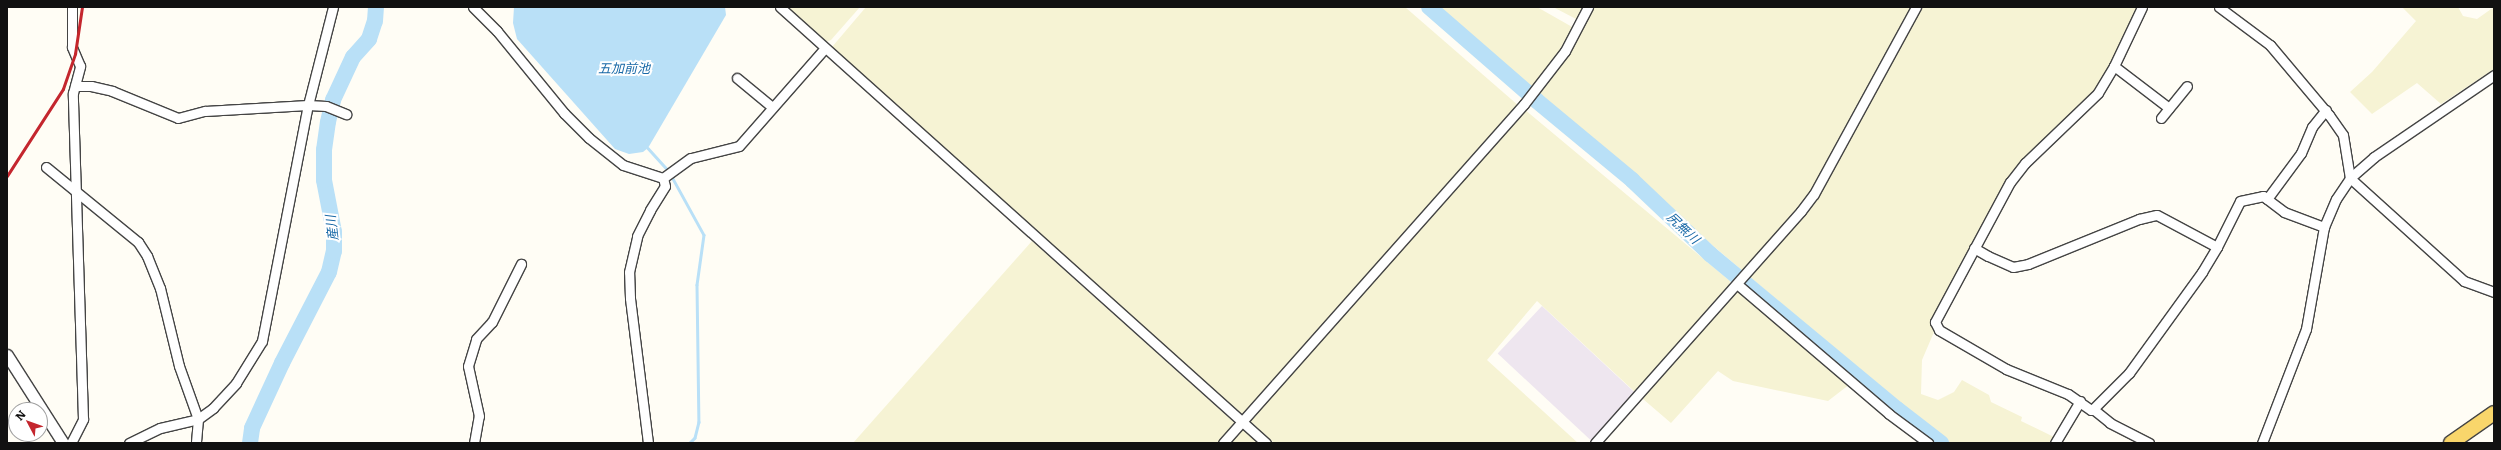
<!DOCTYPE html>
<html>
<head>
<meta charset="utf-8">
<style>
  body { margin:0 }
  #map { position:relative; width:2501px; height:450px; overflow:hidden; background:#fffdf5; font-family:Literata,"Noto Sans JP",serif }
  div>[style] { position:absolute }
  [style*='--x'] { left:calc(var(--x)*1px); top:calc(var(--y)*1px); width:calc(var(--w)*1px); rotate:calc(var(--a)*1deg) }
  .industrial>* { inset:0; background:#eee6ef; transform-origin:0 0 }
  .farmland>* { inset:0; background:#f6f3d4 }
  .water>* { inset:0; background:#b9e0f7 }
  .stream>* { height:2.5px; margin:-1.25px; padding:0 1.25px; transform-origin:1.25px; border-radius:1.25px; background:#b9e0f7 }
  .river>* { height:16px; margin:-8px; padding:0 8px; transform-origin:8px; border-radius:8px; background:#b9e0f7 }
  .roads { filter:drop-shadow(1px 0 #444) drop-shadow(-1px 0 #444) drop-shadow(0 1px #444) drop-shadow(0 -1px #444) }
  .minor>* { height:9px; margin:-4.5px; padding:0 4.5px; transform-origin:4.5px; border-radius:4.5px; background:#fff }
  .tertiary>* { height:11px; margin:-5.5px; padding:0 5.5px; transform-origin:5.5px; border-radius:5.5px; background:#fff }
  .primary>* { height:14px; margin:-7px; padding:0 7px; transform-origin:7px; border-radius:7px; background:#f9d66b }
  .rail>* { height:2.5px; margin:-1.25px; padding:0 1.25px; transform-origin:1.25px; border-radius:1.25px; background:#c4262e }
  span { translate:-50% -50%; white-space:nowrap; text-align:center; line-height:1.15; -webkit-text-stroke:4px #fff; paint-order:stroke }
  .water-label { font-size:13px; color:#1768a6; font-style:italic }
  .frame { position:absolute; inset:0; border:8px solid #111; pointer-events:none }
  .north { position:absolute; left:8px; top:402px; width:40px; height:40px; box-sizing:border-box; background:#fff; border:1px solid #a0a0a0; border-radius:50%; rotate:311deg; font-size:11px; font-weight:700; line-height:16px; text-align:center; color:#111 }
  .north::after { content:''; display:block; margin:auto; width:14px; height:18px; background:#c4262e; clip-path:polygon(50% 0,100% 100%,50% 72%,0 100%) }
</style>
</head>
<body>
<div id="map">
  <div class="industrial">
    <div style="left:1542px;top:306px;width:128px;height:65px;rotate:43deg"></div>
  </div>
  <div class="farmland">
    <div style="clip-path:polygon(787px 7px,860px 7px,831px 40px,826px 42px)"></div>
    <div style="clip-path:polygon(866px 7px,1405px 7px,1519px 106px,1243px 416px,832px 47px)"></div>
    <div style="clip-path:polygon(1435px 7px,1537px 7px,1574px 28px,1563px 50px,1531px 91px)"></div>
    <div style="clip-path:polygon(1553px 7px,1585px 7px,1578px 20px)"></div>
    <div style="clip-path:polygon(1591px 7px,2139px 7px,2096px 92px,2023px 161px,1930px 323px,1934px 332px,1922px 360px,1921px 394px,1938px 400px,1954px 392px,1962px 380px,1989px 395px,1991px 402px,2022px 417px,2021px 421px,2054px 437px,2051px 443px,1946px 443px,1535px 95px)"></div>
    <div style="clip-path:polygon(2402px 7px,2458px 7px,2463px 16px,2477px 19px,2494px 7px,2494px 69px,2441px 104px,2417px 83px,2372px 114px,2350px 92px,2372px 72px,2416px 21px)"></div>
    <div style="clip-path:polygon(1524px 109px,1730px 281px,1729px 287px,1636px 393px,1537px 301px,1487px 360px,1578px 443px,1274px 443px,1249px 420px)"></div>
    <div style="clip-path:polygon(1032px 241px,1236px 424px,1218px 443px,853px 443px)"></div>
    <div style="clip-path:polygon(1738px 290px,1850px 384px,1828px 401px,1733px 381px,1718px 371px,1671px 423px,1643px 399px,1643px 393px,1734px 291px)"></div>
    <div style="clip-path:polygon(1242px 427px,1260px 443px,1228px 443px)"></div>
  </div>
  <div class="water">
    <div style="clip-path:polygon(514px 7px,725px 7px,726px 15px,648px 148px,643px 152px,629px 154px,615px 149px,517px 39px,513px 23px)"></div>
  </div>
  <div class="stream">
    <div style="--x:648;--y:148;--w:31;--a:48"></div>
    <div style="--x:671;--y:175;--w:68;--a:61.2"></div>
    <div style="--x:704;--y:235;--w:50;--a:98"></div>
    <div style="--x:697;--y:285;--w:137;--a:89.2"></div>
    <div style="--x:699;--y:422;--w:16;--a:104"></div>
    <div style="--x:695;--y:438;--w:7;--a:135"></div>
  </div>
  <div class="river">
    <div style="--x:1429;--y:7;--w:143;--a:41"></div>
    <div style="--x:1537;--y:101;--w:124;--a:39.7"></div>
    <div style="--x:1632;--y:180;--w:108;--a:43.5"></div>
    <div style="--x:1710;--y:254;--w:243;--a:39.7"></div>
    <div style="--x:1897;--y:409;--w:56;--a:37.7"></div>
    <div style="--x:250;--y:443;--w:15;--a:-82"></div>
    <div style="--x:252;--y:428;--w:72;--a:-65.2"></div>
    <div style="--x:282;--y:363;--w:102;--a:-62.7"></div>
    <div style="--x:329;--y:272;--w:22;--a:-77"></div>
    <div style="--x:334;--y:251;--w:19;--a:-90"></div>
    <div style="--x:334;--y:232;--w:53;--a:-100.9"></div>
    <div style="--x:324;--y:180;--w:30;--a:-90"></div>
    <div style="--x:324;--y:150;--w:28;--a:-82"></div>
    <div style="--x:328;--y:122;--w:23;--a:-77"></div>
    <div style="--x:333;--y:100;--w:47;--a:-65.1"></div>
    <div style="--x:353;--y:57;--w:24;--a:-48"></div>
    <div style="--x:369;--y:39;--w:19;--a:-72"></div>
    <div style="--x:375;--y:21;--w:14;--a:-86"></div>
  </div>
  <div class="roads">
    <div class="minor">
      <div style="--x:473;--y:7;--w:34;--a:45"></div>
      <div style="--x:497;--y:31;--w:106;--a:50.7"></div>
      <div style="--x:564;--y:113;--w:35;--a:45"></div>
      <div style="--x:589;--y:138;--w:43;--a:38.5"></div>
      <div style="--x:623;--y:165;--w:42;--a:18"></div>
      <div style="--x:663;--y:178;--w:34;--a:-36"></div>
      <div style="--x:691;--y:158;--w:49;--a:-14"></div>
      <div style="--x:739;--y:146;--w:130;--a:-48.7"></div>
      <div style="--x:780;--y:7;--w:653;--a:41.9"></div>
      <div style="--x:2142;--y:7;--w:65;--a:115.4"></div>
      <div style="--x:2114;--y:66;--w:31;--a:121"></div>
      <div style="--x:2098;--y:93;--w:101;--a:136.2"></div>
      <div style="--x:2025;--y:163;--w:24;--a:128"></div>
      <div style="--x:2010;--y:182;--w:159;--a:118.2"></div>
      <div style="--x:1935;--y:322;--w:9;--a:63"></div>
      <div style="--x:1939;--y:330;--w:78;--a:30.2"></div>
      <div style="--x:2006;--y:369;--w:67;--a:22"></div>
      <div style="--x:2068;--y:394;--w:28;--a:35"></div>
      <div style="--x:2091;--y:410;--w:2;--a:-27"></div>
      <div style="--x:2093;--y:409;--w:22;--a:39"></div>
      <div style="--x:2110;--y:423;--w:44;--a:27.1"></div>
      <div style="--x:2219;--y:7;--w:64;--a:36.7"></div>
      <div style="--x:2270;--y:45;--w:92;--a:49.9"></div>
      <div style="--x:2329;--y:115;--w:24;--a:55"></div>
      <div style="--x:2343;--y:135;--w:44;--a:80.8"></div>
      <div style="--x:2350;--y:178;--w:154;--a:42.1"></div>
      <div style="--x:2464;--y:281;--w:32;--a:20"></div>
      <div style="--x:2114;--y:66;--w:69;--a:37.4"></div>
      <div style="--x:737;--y:78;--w:45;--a:39.6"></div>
      <div style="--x:75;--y:86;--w:16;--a:0"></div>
      <div style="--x:91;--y:86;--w:22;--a:13"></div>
      <div style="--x:112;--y:91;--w:71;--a:22.2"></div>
      <div style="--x:178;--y:118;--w:28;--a:-15"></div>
      <div style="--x:205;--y:111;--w:103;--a:-3.3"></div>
      <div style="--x:308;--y:105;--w:18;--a:3"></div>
      <div style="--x:326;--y:106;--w:22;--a:22"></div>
      <div style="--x:2161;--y:118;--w:41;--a:-50.9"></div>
      <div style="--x:46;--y:167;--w:119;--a:39.2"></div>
      <div style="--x:138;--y:242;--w:17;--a:57"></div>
      <div style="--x:147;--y:256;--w:35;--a:68"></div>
      <div style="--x:160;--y:288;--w:80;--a:76.3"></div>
      <div style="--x:179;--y:366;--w:56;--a:70.3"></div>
      <div style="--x:198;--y:419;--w:24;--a:95"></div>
      <div style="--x:2267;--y:199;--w:57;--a:-53.5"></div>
      <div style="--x:2301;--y:153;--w:28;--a:-67"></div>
      <div style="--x:2312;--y:127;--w:22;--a:-51"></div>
      <div style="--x:1974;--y:248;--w:16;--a:30"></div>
      <div style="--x:1988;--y:256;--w:27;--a:24"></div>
      <div style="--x:2013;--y:267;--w:15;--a:-11"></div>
      <div style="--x:2028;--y:264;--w:120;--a:-22.1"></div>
      <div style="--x:2139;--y:219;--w:18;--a:-13"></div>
      <div style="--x:2157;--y:215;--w:68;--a:28.1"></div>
      <div style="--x:2217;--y:247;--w:51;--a:-63.4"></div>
      <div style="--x:2240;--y:201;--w:24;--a:-12"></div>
      <div style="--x:2263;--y:196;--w:26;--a:37"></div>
      <div style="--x:2284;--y:212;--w:43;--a:20.6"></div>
      <div style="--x:1737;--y:284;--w:200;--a:40.5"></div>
      <div style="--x:1889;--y:414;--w:49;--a:36.6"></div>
      <div style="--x:2093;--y:409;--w:51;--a:-45"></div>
      <div style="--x:2129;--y:373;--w:125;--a:-54.1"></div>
      <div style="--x:2202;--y:272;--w:29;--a:-59"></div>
      <div style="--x:71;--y:443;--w:27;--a:-63"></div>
      <div style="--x:83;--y:419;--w:326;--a:-91.8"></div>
      <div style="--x:73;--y:93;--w:28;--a:-75"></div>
      <div style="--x:80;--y:66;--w:21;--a:-113"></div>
      <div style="--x:72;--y:47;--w:40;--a:-90"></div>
      <div style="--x:129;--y:443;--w:34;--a:-26"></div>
      <div style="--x:160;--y:428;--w:39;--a:-13"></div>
      <div style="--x:198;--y:419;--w:19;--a:-36"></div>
      <div style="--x:213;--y:408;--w:34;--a:-47"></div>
      <div style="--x:236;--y:383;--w:49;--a:-58.2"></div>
      <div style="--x:262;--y:341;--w:240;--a:-79"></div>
      <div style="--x:308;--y:105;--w:101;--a:-75.7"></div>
      <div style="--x:474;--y:443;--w:27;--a:-80"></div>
      <div style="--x:479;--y:416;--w:51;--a:-102.4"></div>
      <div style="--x:468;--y:366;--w:28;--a:-73"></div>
      <div style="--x:476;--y:339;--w:23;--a:-47"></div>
      <div style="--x:492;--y:322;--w:65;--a:-63.4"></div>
      <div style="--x:648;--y:443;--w:146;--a:-97.1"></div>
      <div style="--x:630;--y:298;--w:26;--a:-92"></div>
      <div style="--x:629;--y:272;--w:37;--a:-77"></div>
      <div style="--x:637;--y:236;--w:29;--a:-63"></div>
      <div style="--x:650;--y:210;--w:28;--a:-58"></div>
      <div style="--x:665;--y:186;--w:8;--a:-104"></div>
      <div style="--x:1223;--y:443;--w:453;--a:-48.4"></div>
      <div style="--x:1524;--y:104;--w:67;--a:-52.3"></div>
      <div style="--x:1565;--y:51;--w:50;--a:-62.4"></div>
      <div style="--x:1595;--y:443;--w:310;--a:-48.4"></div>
      <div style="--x:1801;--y:211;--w:21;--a:-53"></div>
      <div style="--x:1814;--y:194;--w:213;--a:-61.4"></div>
      <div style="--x:2055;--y:443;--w:49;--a:-59.2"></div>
      <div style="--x:2262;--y:443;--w:122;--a:-68.9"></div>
      <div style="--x:2306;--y:329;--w:104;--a:-80"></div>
      <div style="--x:2324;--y:227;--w:30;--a:-67"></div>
      <div style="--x:2336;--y:199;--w:25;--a:-56"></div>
      <div style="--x:2350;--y:178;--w:32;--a:-41"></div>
      <div style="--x:2374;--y:157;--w:145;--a:-34.3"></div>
    </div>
    <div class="tertiary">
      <div style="--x:7;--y:355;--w:104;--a:57.5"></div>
    </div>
    <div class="primary">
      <div style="--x:2451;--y:443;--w:52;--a:-34.9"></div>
    </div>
  </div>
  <div class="rail">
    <div style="--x:7;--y:176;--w:103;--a:-57.2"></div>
    <div style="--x:63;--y:89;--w:37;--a:-71"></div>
    <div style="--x:75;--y:54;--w:48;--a:-81.5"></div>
  </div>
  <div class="water-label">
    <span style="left:624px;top:68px">五加前池</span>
    <span style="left:332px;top:228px;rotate:-97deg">産川</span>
    <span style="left:1683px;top:228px;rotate:43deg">尻無川</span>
  </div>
  <div class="frame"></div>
  <div class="north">N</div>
</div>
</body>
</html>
